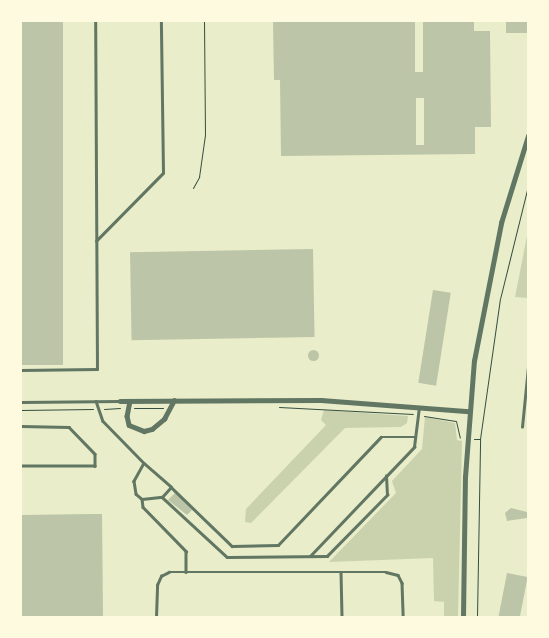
<!DOCTYPE html>
<html>
<head>
<meta charset="utf-8">
<style>
  body { margin:0 }
  #map { position:relative; width:549px; height:638px; overflow:hidden; background:#e9edc9; font-family:Jost,sans-serif }
  div>[style] { position:absolute }
  [style*='--x'] { left:calc(var(--x)*1px); top:calc(var(--y)*1px); width:calc(var(--w)*1px); rotate:calc(var(--a)*1deg) }
  .green>* { inset:0; background:#cad2ad }
  .building>* { inset:0; background:#bcc5a7; transform-origin:0 0 }
  .round { border-radius:50% }
  .path>* { height:1px; margin:-0.5px; padding:0 0.5px; transform-origin:0.5px; border-radius:0.5px; background:#344e41 }
  .service>* { height:2.5px; margin:-1.25px; padding:0 1.25px; transform-origin:1.25px; border-radius:1.25px; background:#617663 }
  .minor>* { height:4.5px; margin:-2.25px; padding:0 2.25px; transform-origin:2.25px; border-radius:2.25px; background:#617663 }
  span { translate:-50% -50%; white-space:nowrap; text-align:center; line-height:1.15; -webkit-text-stroke:4px #fefae0; paint-order:stroke }
  .frame { position:absolute; inset:0; border:22px solid #fefae0; pointer-events:none }
</style>
</head>
<body>
<div id="map">
  <div class="green">
    <div style="clip-path:polygon(528px 231px,528px 298px,515px 297px)"></div>
    <div style="clip-path:polygon(324px 410px,408px 416px,407px 423px,401px 427px,345px 428px,251px 523px,245px 522px,246px 509px,326px 425px,321px 420px)"></div>
    <div style="clip-path:polygon(425px 417px,455px 423px,457px 440px,462px 441px,458px 617px,444px 617px,444px 602px,434px 601px,433px 558px,329px 562px,396px 493px,392px 481px,422px 449px)"></div>
  </div>
  <div class="building">
    <div style="left:21px;top:21px;width:42px;height:344px"></div>
    <div style="clip-path:polygon(evenodd,273px 21px,415px 21px,415px 72px,423px 72px,423px 21px,474px 21px,474px 31px,490px 31px,491px 127px,475px 127px,475px 154px,281px 156px,280px 80px,274px 80px,273px 21px,416px 98px,424px 98px,424px 145px,416px 145px,416px 98px)"></div>
    <div style="left:506px;top:21px;width:22px;height:12px"></div>
    <div style="left:313px;top:249px;width:88px;height:183px;rotate:89deg"></div>
    <div style="left:433px;top:290px;width:18px;height:94px;rotate:9deg"></div>
    <div class="round" style="left:307.5px;top:349.5px;width:11px;height:11px"></div>
    <div style="clip-path:polygon(176px 492px,192px 510px,187px 515px,168px 500px)"></div>
    <div style="clip-path:polygon(511px 508px,527px 512px,527px 518px,507px 521px,505px 513px)"></div>
    <div style="clip-path:polygon(91px 514px,102px 514px,103px 617px,21px 617px,21px 515px)"></div>
    <div style="left:507px;top:573px;width:21px;height:44px;rotate:11deg"></div>
  </div>
  <div class="path">
    <div style="--x:193;--y:188;--w:13;--a:-61"></div>
    <div style="--x:199;--y:177;--w:42;--a:-81.9"></div>
    <div style="--x:205;--y:135;--w:114;--a:-90.5"></div>
    <div style="--x:279;--y:407;--w:134;--a:3"></div>
    <div style="--x:134;--y:408;--w:29;--a:0"></div>
    <div style="--x:104;--y:409;--w:16;--a:-4"></div>
    <div style="--x:21;--y:410;--w:72;--a:-0.8"></div>
    <div style="--x:424;--y:416;--w:32;--a:9"></div>
    <div style="--x:456;--y:421;--w:17;--a:77"></div>
    <div style="--x:474;--y:439;--w:6;--a:0"></div>
    <div style="--x:477;--y:617;--w:178;--a:-89"></div>
    <div style="--x:480;--y:439;--w:141;--a:-81.9"></div>
    <div style="--x:500;--y:299;--w:116;--a:-76.1"></div>
  </div>
  <div class="service">
    <div style="--x:96;--y:241;--w:95;--a:-45.4"></div>
    <div style="--x:163;--y:173;--w:152;--a:-90.8"></div>
    <div style="--x:21;--y:370;--w:76;--a:-0.8"></div>
    <div style="--x:97;--y:369;--w:348;--a:-90.3"></div>
    <div style="--x:96;--y:401;--w:21;--a:71"></div>
    <div style="--x:103;--y:421;--w:59;--a:45.7"></div>
    <div style="--x:144;--y:463;--w:21;--a:119"></div>
    <div style="--x:134;--y:481;--w:13;--a:81"></div>
    <div style="--x:136;--y:494;--w:8;--a:40"></div>
    <div style="--x:142;--y:499;--w:8;--a:83"></div>
    <div style="--x:143;--y:507;--w:62;--a:45.7"></div>
    <div style="--x:186;--y:551;--w:21;--a:90"></div>
    <div style="--x:21;--y:402;--w:99;--a:-0.6"></div>
    <div style="--x:21;--y:426;--w:48;--a:1.2"></div>
    <div style="--x:69;--y:427;--w:37;--a:46"></div>
    <div style="--x:95;--y:454;--w:12;--a:90"></div>
    <div style="--x:95;--y:466;--w:74;--a:180"></div>
    <div style="--x:522;--y:427;--w:60;--a:-84.3"></div>
    <div style="--x:171;--y:487;--w:85;--a:44"></div>
    <div style="--x:232;--y:546;--w:46;--a:-1.2"></div>
    <div style="--x:278;--y:545;--w:149;--a:-46.4"></div>
    <div style="--x:381;--y:437;--w:35;--a:0"></div>
    <div style="--x:162;--y:497;--w:88;--a:42.7"></div>
    <div style="--x:227;--y:557;--w:100;--a:-0.6"></div>
    <div style="--x:327;--y:556;--w:86;--a:-45.5"></div>
    <div style="--x:387;--y:495;--w:19;--a:-93"></div>
    <div style="--x:142;--y:499;--w:20;--a:-6"></div>
    <div style="--x:162;--y:497;--w:13;--a:-48"></div>
    <div style="--x:171;--y:487;--w:35;--a:-139"></div>
    <div style="--x:310;--y:556;--w:151;--a:-46.3"></div>
    <div style="--x:414;--y:447;--w:40;--a:-82.9"></div>
    <div style="--x:341;--y:572;--w:45;--a:88.7"></div>
    <div style="--x:156;--y:617;--w:32;--a:-88"></div>
    <div style="--x:157;--y:585;--w:10;--a:-66"></div>
    <div style="--x:161;--y:576;--w:9;--a:-27"></div>
    <div style="--x:169;--y:572;--w:217;--a:0"></div>
    <div style="--x:386;--y:572;--w:12;--a:14"></div>
    <div style="--x:398;--y:575;--w:9;--a:63"></div>
    <div style="--x:402;--y:583;--w:34;--a:88"></div>
  </div>
  <div class="minor">
    <div style="--x:120;--y:401;--w:201;--a:-0.3"></div>
    <div style="--x:321;--y:400;--w:148;--a:4.3"></div>
    <div style="--x:130;--y:401;--w:15;--a:101"></div>
    <div style="--x:127;--y:416;--w:9;--a:77"></div>
    <div style="--x:129;--y:425;--w:16;--a:22"></div>
    <div style="--x:144;--y:431;--w:8;--a:-14"></div>
    <div style="--x:152;--y:429;--w:16;--a:-40"></div>
    <div style="--x:164;--y:419;--w:21;--a:-62"></div>
    <div style="--x:463;--y:617;--w:140;--a:-89.2"></div>
    <div style="--x:465;--y:477;--w:116;--a:-85.6"></div>
    <div style="--x:474;--y:361;--w:141;--a:-78.9"></div>
    <div style="--x:501;--y:223;--w:91;--a:-72.8"></div>
  </div>
  <div class="frame"></div>
</div>
</body>
</html>
